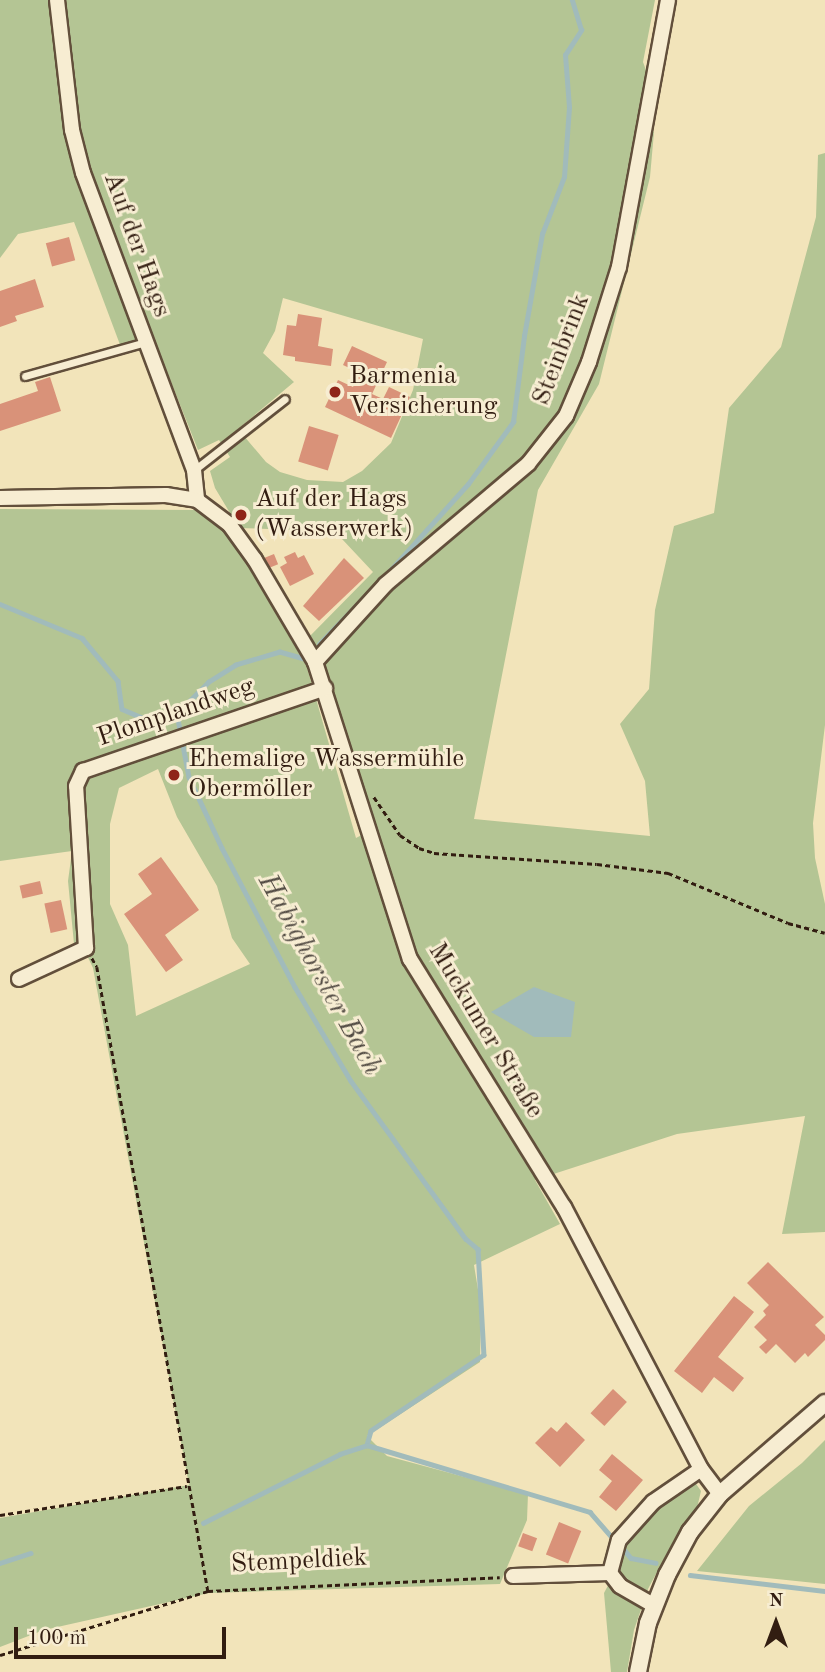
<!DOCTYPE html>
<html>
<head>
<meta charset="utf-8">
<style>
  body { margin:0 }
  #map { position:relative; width:825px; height:1672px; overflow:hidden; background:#f2e4ba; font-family:"Old Standard TT",serif }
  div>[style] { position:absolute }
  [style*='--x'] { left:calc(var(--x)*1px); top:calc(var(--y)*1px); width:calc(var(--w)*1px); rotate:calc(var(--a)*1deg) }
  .green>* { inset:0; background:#b4c594 }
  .water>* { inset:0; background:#a1bbbb }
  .stream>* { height:4.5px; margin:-2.25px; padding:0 2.25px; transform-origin:2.25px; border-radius:2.25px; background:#a1bbbb }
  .building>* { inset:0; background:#d99279; transform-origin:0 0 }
  .path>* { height:2.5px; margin-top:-1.25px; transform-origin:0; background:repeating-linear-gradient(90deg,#321d11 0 5px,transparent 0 8.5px) }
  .roads { filter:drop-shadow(2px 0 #624f3b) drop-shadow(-2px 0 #624f3b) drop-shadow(0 2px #624f3b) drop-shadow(0 -2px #624f3b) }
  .service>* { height:7px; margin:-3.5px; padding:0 3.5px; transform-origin:3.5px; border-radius:3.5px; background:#f7edd2 }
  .minor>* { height:14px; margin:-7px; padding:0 7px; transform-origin:7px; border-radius:7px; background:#f7edd2 }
  .tertiary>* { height:16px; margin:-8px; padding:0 8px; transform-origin:8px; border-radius:8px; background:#f7edd2 }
  .dots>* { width:19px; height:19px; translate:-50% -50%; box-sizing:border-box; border:4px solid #f7edd2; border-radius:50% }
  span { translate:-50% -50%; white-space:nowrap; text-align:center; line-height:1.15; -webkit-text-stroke:6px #f7edd2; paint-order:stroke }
  .street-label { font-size:26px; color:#321d11 }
  .poi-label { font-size:26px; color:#321d11 }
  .left { translate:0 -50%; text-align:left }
  .water-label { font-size:28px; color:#534c44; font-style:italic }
  .north { position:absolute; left:741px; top:1588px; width:70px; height:70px; -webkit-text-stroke:5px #f7edd2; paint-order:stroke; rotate:0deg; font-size:19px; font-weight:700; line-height:28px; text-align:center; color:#321d11 }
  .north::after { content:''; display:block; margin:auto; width:24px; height:32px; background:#321d11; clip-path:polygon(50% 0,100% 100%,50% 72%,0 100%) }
  .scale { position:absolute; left:14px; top:1627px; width:212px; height:32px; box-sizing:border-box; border:4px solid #321d11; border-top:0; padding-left:9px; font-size:21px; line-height:24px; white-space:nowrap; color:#321d11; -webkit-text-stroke:5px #f7edd2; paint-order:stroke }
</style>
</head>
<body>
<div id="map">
  <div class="green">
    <div style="clip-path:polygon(evenodd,0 0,50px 0,66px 132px,93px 179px,78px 131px,63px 0,655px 0,643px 62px,651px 84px,643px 120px,654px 132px,650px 177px,599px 384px,538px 490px,474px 819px,650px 836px,645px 781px,620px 724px,649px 689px,655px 610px,674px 526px,714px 513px,729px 408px,781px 347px,816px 217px,818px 155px,825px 153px,825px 725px,813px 823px,815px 858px,825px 904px,825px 1232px,782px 1234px,805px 1116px,677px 1134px,535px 1180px,560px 1224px,474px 1265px,481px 1308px,480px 1362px,367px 1436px,387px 1456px,528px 1494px,527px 1520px,500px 1584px,209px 1593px,44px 1630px,0 1647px,0 1518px,189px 1485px,93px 968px,84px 949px,74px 944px,68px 881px,72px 851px,0 861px,0 509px,197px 510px,227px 532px,302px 650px,356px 838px,375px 828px,323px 662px,308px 638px,373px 572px,342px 539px,327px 531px,239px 528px,215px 488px,210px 471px,230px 457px,219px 440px,198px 450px,154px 339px,122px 350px,74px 222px,18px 234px,0 258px,0 0,283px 298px,423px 339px,413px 390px,391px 443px,362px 471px,343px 482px,307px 480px,280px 472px,266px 462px,238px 429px,294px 382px,263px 353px,275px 331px,283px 298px,0 0,158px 769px,177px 817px,217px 886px,232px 938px,250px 964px,136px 1016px,128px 945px,110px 904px,110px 824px,119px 788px,158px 769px)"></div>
    <div style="clip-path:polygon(825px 1440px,825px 1584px,697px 1571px,749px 1506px,802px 1463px)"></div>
    <div style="clip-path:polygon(694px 1481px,701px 1491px,697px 1508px,674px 1540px,648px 1589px,634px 1630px,627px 1672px,611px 1672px,604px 1593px,614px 1574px,616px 1555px,652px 1512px,686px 1484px)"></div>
  </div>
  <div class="water">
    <div style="clip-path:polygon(534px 987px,575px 1002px,571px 1037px,534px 1037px,491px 1012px)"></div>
  </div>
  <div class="stream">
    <div style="--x:384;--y:577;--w:125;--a:-47.9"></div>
    <div style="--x:468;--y:484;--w:77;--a:-54"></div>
    <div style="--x:513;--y:422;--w:87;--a:-82.7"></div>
    <div style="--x:524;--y:336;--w:104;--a:-80"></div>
    <div style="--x:542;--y:234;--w:61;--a:-68.9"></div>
    <div style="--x:564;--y:177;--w:70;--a:-85.9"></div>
    <div style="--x:569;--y:107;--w:52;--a:-94.4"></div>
    <div style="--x:565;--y:55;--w:30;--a:-57"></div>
    <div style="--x:581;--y:30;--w:31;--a:-107"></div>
    <div style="--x:0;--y:604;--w:89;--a:22.5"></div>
    <div style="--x:82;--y:638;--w:56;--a:50.1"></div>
    <div style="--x:118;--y:681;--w:28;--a:82"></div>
    <div style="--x:122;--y:709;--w:26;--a:23"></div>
    <div style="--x:146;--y:719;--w:31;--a:-9"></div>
    <div style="--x:319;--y:644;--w:71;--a:-46.1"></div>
    <div style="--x:304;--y:659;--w:25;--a:-164"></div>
    <div style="--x:280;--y:652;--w:46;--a:163.5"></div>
    <div style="--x:236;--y:665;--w:32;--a:148"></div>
    <div style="--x:209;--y:682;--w:45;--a:135"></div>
    <div style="--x:177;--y:714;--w:64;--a:79.2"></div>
    <div style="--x:189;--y:777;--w:78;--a:65.1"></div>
    <div style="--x:222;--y:848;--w:157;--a:62.3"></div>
    <div style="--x:295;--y:987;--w:109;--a:59.2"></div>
    <div style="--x:351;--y:1081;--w:195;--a:54"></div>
    <div style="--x:466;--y:1239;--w:16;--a:40"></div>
    <div style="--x:478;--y:1249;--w:106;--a:86.8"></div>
    <div style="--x:484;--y:1355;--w:136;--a:146.1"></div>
    <div style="--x:371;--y:1431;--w:15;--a:106"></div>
    <div style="--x:367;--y:1445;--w:233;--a:16.7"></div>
    <div style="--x:590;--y:1512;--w:33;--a:49"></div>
    <div style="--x:203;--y:1523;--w:153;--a:-26.7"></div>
    <div style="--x:340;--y:1454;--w:28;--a:-18"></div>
    <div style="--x:622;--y:1547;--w:14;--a:51"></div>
    <div style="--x:631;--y:1558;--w:25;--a:11"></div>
    <div style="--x:0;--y:1563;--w:32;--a:-18"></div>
    <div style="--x:690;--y:1575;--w:136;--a:6.8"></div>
  </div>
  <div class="building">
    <div style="left:69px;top:237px;width:24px;height:24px;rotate:75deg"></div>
    <div style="clip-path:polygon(35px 279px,44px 307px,15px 316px,17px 321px,0 327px,0 291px)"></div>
    <div style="clip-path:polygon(298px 314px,322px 318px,318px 346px,333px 349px,331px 366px,295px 361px,295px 357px,283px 355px,287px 325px,296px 326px)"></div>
    <div style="clip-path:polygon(352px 346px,387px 362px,372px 394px,383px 399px,389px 387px,410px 397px,391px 438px,325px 407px,338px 380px,353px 387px,360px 373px,343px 365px)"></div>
    <div style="clip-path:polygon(50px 377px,61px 411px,0 431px,0 404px,38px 391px,35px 382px)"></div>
    <div style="left:309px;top:426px;width:31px;height:37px;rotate:17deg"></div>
    <div style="clip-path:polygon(295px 552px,298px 558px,304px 555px,314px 574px,290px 586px,280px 567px,287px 563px,284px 557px)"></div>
    <div style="left:274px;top:554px;width:11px;height:14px;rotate:68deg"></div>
    <div style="clip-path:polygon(344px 558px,364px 578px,319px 621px,303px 606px)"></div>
    <div style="clip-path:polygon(161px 857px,199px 910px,165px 935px,183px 960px,166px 972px,124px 914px,152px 894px,138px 874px)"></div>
    <div style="left:40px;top:881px;width:13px;height:21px;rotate:77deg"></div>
    <div style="left:61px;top:900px;width:30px;height:17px;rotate:78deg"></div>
    <div style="clip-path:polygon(768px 1262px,824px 1317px,815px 1325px,825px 1335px,825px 1340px,808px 1357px,805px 1353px,795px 1363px,776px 1344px,766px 1354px,759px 1347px,767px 1340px,754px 1327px,766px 1315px,763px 1311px,769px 1305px,747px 1283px)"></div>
    <div style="clip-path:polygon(734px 1296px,754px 1312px,718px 1357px,744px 1378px,733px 1392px,714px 1377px,702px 1393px,674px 1371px)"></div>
    <div style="left:613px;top:1389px;width:19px;height:33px;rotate:43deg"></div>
    <div style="clip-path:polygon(566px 1422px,585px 1440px,560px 1467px,535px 1443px,551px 1427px,557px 1432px)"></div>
    <div style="clip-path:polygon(612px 1454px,643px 1480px,616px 1511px,599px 1497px,612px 1481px,599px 1470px)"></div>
    <div style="left:559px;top:1522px;width:24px;height:35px;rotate:22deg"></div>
    <div style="left:523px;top:1533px;width:15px;height:14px;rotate:20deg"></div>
  </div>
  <div class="path">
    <div style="--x:374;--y:797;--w:46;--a:55.6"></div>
    <div style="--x:400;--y:835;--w:23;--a:34"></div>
    <div style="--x:419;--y:848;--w:16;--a:18"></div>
    <div style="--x:434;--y:853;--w:163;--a:3.9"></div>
    <div style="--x:597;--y:864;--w:72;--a:7.2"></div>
    <div style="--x:668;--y:873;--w:130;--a:22.6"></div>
    <div style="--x:788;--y:923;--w:38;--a:15"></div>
    <div style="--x:92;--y:958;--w:10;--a:61"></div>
    <div style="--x:97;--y:967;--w:634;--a:79.91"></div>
    <div style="--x:0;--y:1515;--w:189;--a:-8.8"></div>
    <div style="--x:0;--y:1655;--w:218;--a:-17.1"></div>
    <div style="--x:208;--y:1591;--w:292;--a:-2.7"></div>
  </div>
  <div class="roads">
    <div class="service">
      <div style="--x:25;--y:376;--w:126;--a:-15.7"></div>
      <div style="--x:194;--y:470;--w:115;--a:-38"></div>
    </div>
    <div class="minor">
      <div style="--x:57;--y:0;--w:131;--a:83.4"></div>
      <div style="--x:72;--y:130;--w:44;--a:75.7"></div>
      <div style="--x:83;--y:173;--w:317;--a:69.5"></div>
      <div style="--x:194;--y:470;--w:30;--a:84"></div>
      <div style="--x:0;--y:498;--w:166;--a:-1"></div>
      <div style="--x:166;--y:495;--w:31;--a:9"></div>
      <div style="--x:197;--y:500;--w:40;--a:37"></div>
      <div style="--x:229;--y:524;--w:44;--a:54.2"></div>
      <div style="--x:255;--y:560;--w:118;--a:59.5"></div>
      <div style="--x:315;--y:662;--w:312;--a:72.3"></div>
      <div style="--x:410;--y:959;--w:292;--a:58.2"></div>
      <div style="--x:564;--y:1207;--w:296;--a:62.4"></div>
      <div style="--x:701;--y:1469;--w:31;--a:53"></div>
      <div style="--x:315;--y:662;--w:105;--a:-47.7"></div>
      <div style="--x:386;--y:584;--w:186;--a:-40.2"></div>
      <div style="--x:528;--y:464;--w:61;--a:-51.6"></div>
      <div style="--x:566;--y:416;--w:59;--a:-66.9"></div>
      <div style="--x:589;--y:362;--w:100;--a:-72.5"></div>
      <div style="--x:619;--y:267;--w:271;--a:-79.6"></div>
      <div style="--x:19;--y:979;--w:74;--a:-24.8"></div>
      <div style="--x:86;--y:948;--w:162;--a:-93.5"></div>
      <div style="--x:76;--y:786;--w:17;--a:-65"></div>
      <div style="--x:83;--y:771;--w:256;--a:-18.9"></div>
      <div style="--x:610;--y:1573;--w:16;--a:52"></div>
      <div style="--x:620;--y:1586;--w:40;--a:29.7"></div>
      <div style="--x:513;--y:1576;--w:97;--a:-1.8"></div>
      <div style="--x:610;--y:1573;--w:34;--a:-75"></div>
      <div style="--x:619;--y:1540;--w:51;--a:-48.2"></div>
      <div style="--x:653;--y:1502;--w:58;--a:-34.5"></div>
    </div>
    <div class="tertiary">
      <div style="--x:638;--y:1672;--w:50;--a:-78.5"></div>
      <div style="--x:648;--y:1623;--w:52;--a:-68.4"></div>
      <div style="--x:667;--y:1575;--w:49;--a:-61.9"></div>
      <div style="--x:690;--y:1532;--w:48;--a:-51.7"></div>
      <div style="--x:720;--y:1494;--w:139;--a:-40.9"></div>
    </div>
  </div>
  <div class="dots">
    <div style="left:335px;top:392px;background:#8f2418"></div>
    <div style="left:241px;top:515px;background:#8f2418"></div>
    <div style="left:174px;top:775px;background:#8f2418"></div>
  </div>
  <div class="street-label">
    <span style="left:136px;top:245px;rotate:70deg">Auf der Hags</span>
    <span style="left:562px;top:350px;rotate:-69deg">Steinbrink</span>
    <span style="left:176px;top:713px;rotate:-19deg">Plomplandweg</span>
    <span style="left:485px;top:1031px;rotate:59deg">Muckumer Straße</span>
    <span style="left:299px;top:1562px;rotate:-3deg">Stempeldiek</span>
  </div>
  <div class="poi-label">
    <span class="left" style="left:349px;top:392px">Barmenia<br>Versicherung</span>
    <span class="left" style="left:255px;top:515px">Auf der Hags<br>(Wasserwerk)</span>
    <span class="left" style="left:188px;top:775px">Ehemalige Wassermühle<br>Obermöller</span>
  </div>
  <div class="water-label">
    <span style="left:319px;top:975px;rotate:61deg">Habighorster Bach</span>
  </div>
  <div class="north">N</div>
  <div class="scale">100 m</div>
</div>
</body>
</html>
